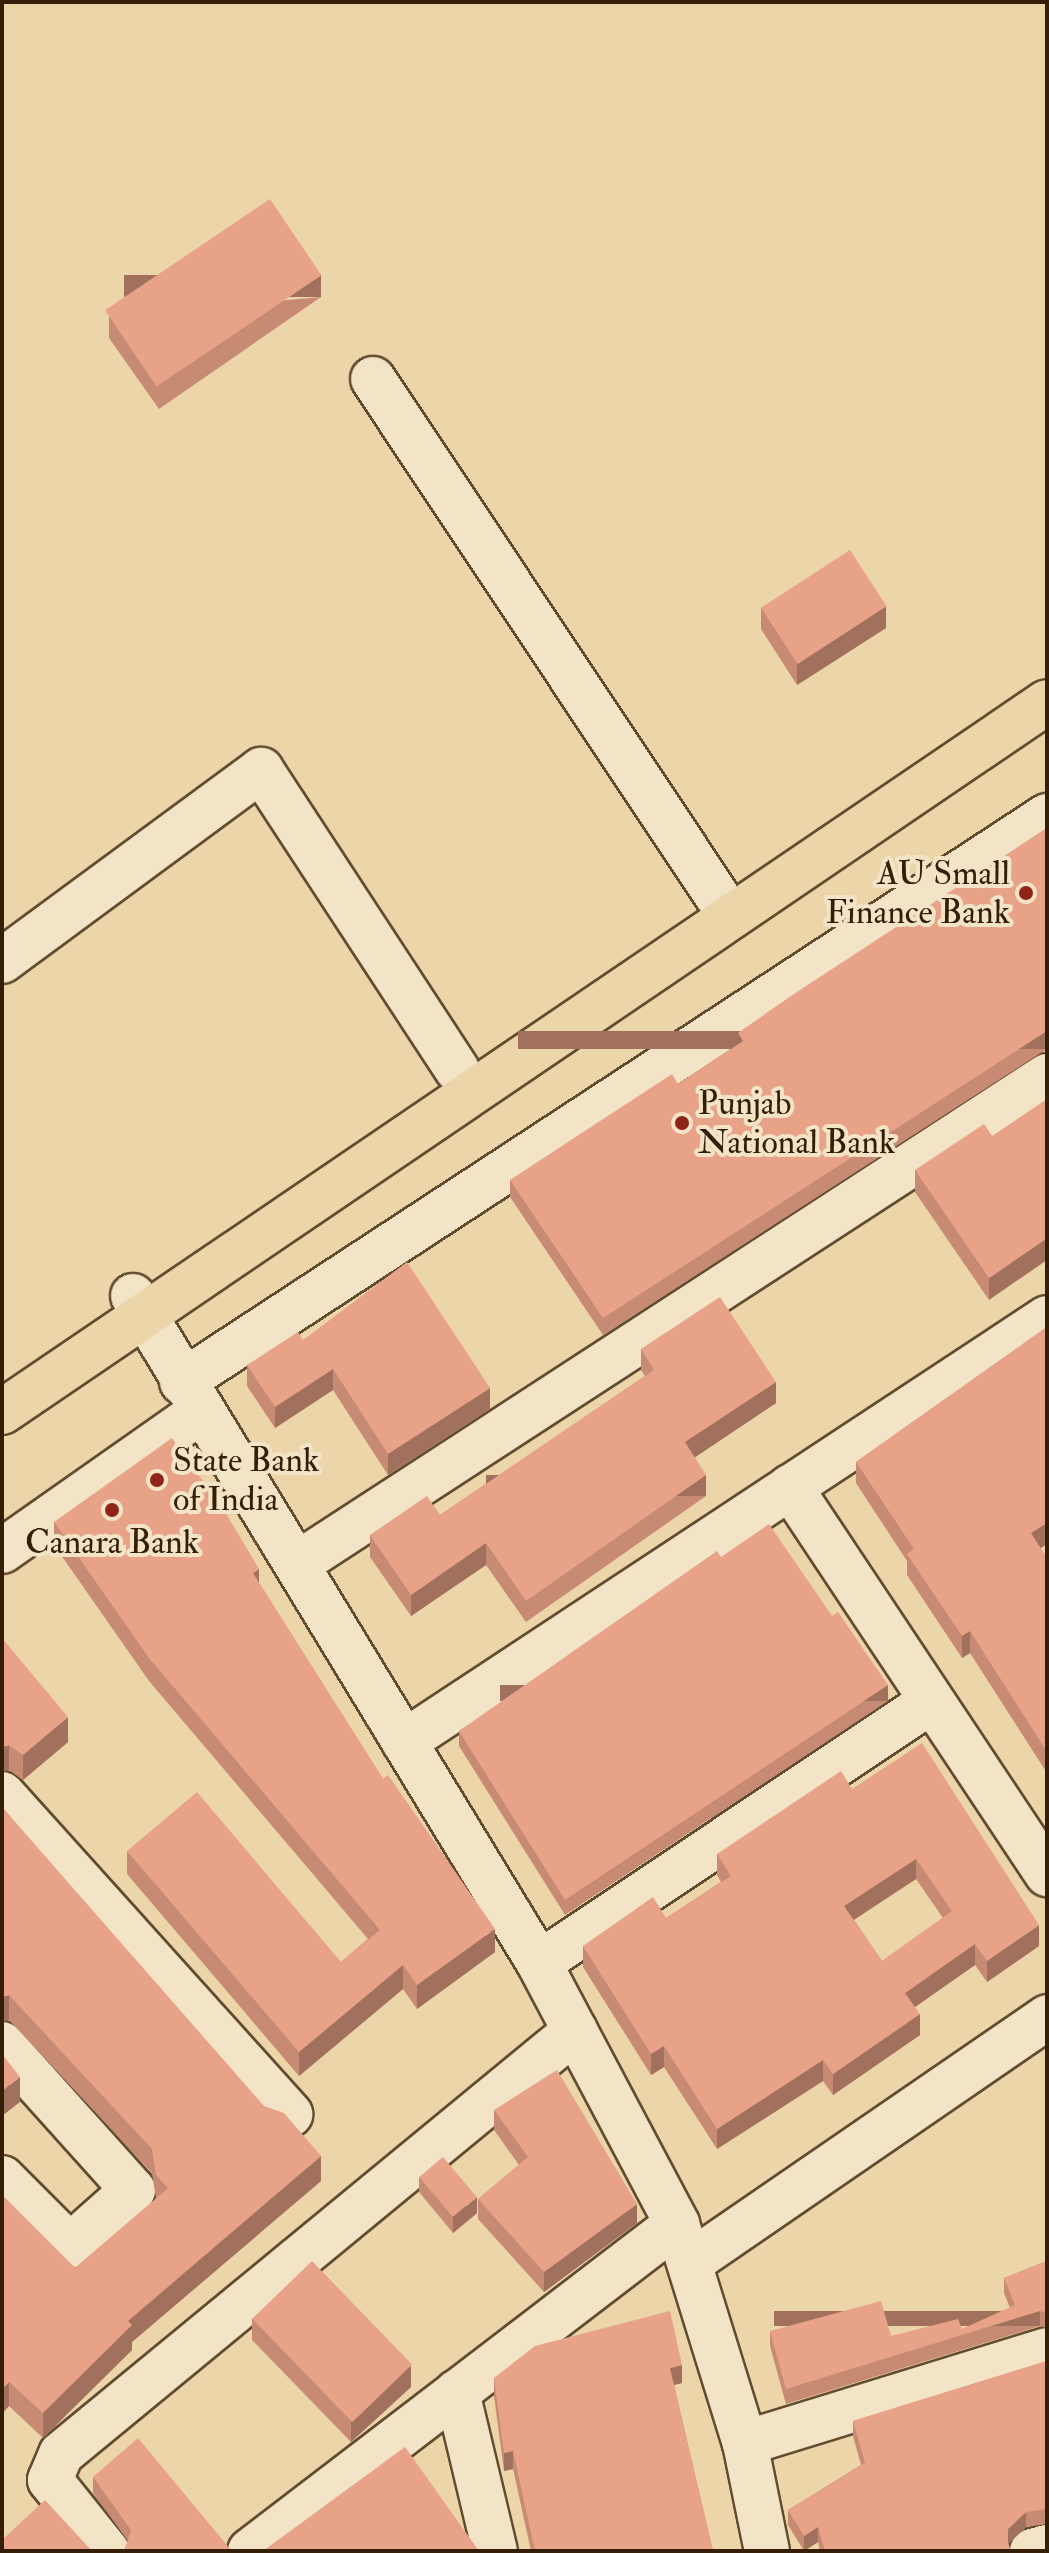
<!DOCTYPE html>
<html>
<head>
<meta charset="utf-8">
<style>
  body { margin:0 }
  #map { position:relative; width:1049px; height:2553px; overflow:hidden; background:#ecd5a9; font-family:"IM FELL Double Pica",serif }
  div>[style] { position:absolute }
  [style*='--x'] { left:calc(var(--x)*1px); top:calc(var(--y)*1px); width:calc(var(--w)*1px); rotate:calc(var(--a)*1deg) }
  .roads { filter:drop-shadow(2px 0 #624c30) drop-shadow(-2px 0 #624c30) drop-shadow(0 2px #624c30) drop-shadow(0 -2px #624c30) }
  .minor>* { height:44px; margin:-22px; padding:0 22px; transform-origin:22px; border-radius:22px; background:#f3e4c7 }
  .major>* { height:44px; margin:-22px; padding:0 22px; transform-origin:22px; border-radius:22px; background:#ecd5a9 }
  .wall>* { inset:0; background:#c78b74 }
  .shaded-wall>* { inset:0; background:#a2715e; transform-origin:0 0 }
  .building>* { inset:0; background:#e7a287; transform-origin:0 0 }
  .dots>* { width:22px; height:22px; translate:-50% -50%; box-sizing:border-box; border:4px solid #f3e4c7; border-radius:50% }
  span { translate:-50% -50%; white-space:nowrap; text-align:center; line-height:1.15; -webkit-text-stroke:8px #f3e4c7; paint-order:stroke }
  .poi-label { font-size:34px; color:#341e07 }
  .right { translate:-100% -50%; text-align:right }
  .left { translate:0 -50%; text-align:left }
  .frame { position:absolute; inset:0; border:4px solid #341e07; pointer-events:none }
</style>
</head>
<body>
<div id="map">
  <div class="roads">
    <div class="minor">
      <div style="--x:373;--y:379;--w:621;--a:56.36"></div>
      <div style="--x:2;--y:961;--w:322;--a:-36.4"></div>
      <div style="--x:261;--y:770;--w:358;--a:56.8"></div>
      <div style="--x:133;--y:1296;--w:781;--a:58.67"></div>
      <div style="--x:539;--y:1963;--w:295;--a:62.1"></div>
      <div style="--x:677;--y:2224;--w:229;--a:72.8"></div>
      <div style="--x:745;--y:2443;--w:110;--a:78.5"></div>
      <div style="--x:182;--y:1382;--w:1034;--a:-33.2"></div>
      <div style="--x:790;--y:1487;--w:465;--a:56.4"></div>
      <div style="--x:2;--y:1551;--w:242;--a:-35.1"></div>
      <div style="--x:297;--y:1564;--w:895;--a:-33.05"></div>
      <div style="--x:404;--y:1742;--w:770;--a:-33.4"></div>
      <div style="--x:2;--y:1794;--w:431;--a:48"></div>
      <div style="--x:539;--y:1963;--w:472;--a:-33.7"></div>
      <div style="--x:2;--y:2044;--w:196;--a:48.1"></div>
      <div style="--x:133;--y:2190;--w:84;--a:138.4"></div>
      <div style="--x:70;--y:2246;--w:96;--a:-135"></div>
      <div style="--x:694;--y:2260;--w:429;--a:-34.5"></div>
      <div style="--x:457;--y:2392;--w:163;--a:76.6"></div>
      <div style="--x:745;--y:2443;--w:316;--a:-17.1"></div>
      <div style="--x:107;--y:2551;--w:91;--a:-128.8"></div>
      <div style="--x:50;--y:2480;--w:28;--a:-67"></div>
      <div style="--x:61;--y:2454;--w:666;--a:-39.45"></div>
      <div style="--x:250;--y:2551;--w:538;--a:-37.45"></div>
      <div style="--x:1032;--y:2551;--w:16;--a:-15"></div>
    </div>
    <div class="major">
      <div style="--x:2;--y:1412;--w:1263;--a:-34.19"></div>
    </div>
  </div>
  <div class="wall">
    <div style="clip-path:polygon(321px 297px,159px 409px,109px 338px,109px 316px)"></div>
    <div style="clip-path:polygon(761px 607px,886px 628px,797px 685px,761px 629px)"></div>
    <div style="clip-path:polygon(1047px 828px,1047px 1049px,603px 1335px,510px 1197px,510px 1180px,678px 1084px,738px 1044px,738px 1033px)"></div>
    <div style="clip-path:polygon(992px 1136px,989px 1300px,915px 1192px,915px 1170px)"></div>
    <div style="clip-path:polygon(1047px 1327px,1047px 1544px,1040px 1548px,1047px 1558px,1047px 1773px,970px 1653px,962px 1658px,907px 1575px,907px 1561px,856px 1483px,856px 1462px)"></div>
    <div style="clip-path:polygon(303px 1340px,490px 1409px,388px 1475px,333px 1390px,275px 1428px,247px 1386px,247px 1365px)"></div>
    <div style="clip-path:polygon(641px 1349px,776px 1403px,695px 1457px,706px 1496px,526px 1622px,486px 1565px,411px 1616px,370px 1557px,370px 1535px,440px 1515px,645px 1376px,641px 1370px)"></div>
    <div style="clip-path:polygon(54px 1522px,259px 1583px,383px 1779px,495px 1952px,417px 2009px,403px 1989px,299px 2076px,127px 1874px,127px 1851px,341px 1962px,368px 1939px,149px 1681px,54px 1545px)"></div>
    <div style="clip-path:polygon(721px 1557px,888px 1701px,565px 1915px,459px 1746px,459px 1731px)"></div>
    <div style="clip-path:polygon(2px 1638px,68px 1742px,23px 1780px,9px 1770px)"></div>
    <div style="clip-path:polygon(evenodd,852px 1789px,1039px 1946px,987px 1982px,975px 1965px,915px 2007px,920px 2035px,833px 2095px,823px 2081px,717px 2149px,664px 2067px,651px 2075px,583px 1967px,583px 1946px,666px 1918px,721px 1882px,717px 1875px,717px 1854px,852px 1789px,916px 1879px,943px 1918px,882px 1961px,854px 1920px,916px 1879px)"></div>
    <div style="clip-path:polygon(2px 1807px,321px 2181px,132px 2342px,132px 2350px,43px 2438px,9px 2406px,2px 2195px,75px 2268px,156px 2199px,152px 2173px,9px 2020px)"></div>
    <div style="clip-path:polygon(494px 2110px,637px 2223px,544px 2292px,478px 2219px,478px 2199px,519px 2165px,494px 2130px)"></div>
    <div style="clip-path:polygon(419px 2177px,477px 2213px,453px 2233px,419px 2192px)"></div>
    <div style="clip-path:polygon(1047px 2261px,1047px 2328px,1040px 2326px,786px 2404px,770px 2346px,770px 2331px,891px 2336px,962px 2329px,1010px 2308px,1004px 2293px,1004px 2278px)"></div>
    <div style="clip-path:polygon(252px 2318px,411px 2387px,351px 2442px,252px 2340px)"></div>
    <div style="clip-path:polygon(1047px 2361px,1047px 2524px,1026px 2527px,1008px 2544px,1011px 2551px,820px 2551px,818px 2542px,804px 2551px,788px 2525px,788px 2510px,861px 2465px,853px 2436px,853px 2421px)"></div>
    <div style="clip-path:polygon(494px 2378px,682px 2383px,674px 2385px,713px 2551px,531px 2551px,513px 2469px,504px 2471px,494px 2396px)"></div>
    <div style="clip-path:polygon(93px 2477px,231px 2550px,128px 2541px,93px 2493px)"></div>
  </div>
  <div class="shaded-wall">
    <div style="left:321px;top:275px;width:22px;height:197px;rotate:90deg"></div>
    <div style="clip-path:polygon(886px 606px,886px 628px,797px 685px,797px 663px)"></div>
    <div style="left:1047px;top:1031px;width:18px;height:529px;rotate:90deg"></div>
    <div style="clip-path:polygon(1047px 1238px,1047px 1260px,989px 1300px,989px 1278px)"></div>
    <div style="clip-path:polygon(333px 1369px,333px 1390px,275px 1428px,275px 1407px)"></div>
    <div style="clip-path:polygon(776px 1382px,776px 1403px,685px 1464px,685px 1442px)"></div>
    <div style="clip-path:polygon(490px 1388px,490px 1409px,388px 1475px,388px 1454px)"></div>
    <div style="left:706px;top:1475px;width:21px;height:220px;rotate:90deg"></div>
    <div style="clip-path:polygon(1047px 1523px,1047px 1544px,1031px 1555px,1031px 1533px)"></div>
    <div style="clip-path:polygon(486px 1543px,486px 1565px,411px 1616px,411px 1595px)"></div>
    <div style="clip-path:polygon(259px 1569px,259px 1592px,253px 1573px)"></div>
    <div style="clip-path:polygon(970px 1631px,970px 1653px,962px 1658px,962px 1636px)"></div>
    <div style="left:888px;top:1685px;width:16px;height:388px;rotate:90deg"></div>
    <div style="clip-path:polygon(68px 1717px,68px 1742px,23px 1780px,23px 1755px)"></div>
    <div style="clip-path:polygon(9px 1745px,9px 1770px,2px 1772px,2px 1747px)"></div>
    <div style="clip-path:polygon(916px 1859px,916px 1879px,844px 1926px,844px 1906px)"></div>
    <div style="clip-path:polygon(1039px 1925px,1039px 1946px,987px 1982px,987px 1961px)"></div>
    <div style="clip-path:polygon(495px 1929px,495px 1952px,417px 2009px,417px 1985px)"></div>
    <div style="clip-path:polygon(975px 1944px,975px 1965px,905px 2014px,905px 1993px)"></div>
    <div style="clip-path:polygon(403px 1965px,403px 1989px,299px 2076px,299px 2052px)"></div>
    <div style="clip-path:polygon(9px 1995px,9px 2020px,2px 2022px,2px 1997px)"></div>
    <div style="clip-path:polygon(920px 2014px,920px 2035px,833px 2095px,833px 2074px)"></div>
    <div style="clip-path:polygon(664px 2046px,664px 2067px,651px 2075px,651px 2054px)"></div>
    <div style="clip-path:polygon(823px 2060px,823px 2081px,717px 2149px,717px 2129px)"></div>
    <div style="clip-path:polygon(20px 2077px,20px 2102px,2px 2116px,2px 2091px)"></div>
    <div style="clip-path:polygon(321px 2156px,321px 2181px,132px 2342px,132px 2350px,43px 2438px,43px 2413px,128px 2321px)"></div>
    <div style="clip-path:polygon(477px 2197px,477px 2213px,453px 2233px,453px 2217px)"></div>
    <div style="clip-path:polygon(637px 2204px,637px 2223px,544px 2292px,544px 2272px)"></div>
    <div style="left:1040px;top:2311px;width:15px;height:266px;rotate:90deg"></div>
    <div style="clip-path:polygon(411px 2365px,411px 2387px,351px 2442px,351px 2420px)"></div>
    <div style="clip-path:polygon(682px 2365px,682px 2383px,670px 2386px,670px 2368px)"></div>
    <div style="clip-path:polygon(9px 2382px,9px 2406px,2px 2414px,2px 2389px)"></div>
    <div style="clip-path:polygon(513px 2451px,513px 2469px,504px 2471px,504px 2453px)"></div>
    <div style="clip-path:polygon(1026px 2512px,1026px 2527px,1008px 2544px,1008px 2529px)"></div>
    <div style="clip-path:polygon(818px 2527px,818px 2542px,804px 2551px,804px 2536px)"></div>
  </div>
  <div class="building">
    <div style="left:270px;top:199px;width:92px;height:199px;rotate:56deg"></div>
    <div style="left:850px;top:550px;width:67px;height:106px;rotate:57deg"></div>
    <div style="clip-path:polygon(1047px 828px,1047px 1031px,603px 1318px,510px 1180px,672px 1074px,678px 1084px,743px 1041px,738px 1033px,791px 996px)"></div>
    <div style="clip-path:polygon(1047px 1099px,1047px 1238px,989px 1278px,915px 1170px,984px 1124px,992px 1136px)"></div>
    <div style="clip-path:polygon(407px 1262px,490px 1388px,388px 1454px,333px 1369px,275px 1407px,247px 1365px,298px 1332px,303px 1340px)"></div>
    <div style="clip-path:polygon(720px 1297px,776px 1382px,685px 1442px,706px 1475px,526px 1601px,486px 1543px,411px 1595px,370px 1535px,427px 1496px,440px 1515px,654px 1370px,641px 1349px)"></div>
    <div style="clip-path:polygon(1047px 1327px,1047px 1523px,1031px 1533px,1047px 1558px,1047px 1752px,970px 1631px,962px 1636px,907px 1554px,914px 1549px,856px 1462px)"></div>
    <div style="clip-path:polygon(172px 1438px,225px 1512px,259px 1569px,253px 1573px,383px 1779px,388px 1775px,495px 1929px,417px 1985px,403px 1965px,299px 2052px,127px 1851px,197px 1792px,341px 1962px,380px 1930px,149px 1658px,54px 1522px)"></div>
    <div style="clip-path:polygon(769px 1524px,832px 1616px,838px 1612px,888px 1685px,565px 1900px,459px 1731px,717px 1551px,721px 1557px)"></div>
    <div style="clip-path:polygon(2px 1638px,68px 1717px,23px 1755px,9px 1745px,2px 1747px)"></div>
    <div style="clip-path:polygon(evenodd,922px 1743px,1039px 1925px,987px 1961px,975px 1944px,905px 1993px,920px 2014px,833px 2074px,823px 2060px,717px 2129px,664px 2046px,651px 2054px,583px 1946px,653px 1897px,666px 1918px,731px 1876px,717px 1854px,841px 1771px,852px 1789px,922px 1743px,916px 1859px,952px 1911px,882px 1961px,844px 1906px,916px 1859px)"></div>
    <div style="clip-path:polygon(2px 1807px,264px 2106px,284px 2113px,321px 2156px,128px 2321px,132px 2325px,43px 2413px,9px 2382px,2px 2389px,2px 2195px,75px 2268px,168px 2188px,156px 2175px,152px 2149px,9px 1995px,2px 1997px)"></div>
    <div style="clip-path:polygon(2px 2054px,20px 2077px,2px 2091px)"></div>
    <div style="clip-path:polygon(557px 2070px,637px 2204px,544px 2272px,478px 2199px,528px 2157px,494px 2110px)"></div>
    <div style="left:443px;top:2157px;width:52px;height:31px;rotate:50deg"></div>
    <div style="left:312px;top:2261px;width:144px;height:83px;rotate:46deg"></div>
    <div style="clip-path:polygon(1047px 2261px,1047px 2313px,1040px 2311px,786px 2389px,770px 2331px,881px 2301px,891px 2336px,958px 2319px,962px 2329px,1015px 2305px,1004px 2278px)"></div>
    <div style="clip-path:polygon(670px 2311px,682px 2365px,670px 2368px,713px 2551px,535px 2551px,513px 2451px,504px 2453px,494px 2378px,535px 2346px)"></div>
    <div style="clip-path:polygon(1047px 2361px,1047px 2509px,1026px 2512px,1008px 2529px,1008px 2543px,1011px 2551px,825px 2551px,818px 2527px,804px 2536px,788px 2510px,865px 2463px,853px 2421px)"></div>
    <div style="clip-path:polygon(138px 2438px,231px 2550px,233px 2551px,124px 2551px,131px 2530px,93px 2477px)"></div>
    <div style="clip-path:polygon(405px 2447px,479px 2551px,263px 2551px)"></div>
    <div style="clip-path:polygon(45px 2500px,92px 2551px,2px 2551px,2px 2540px)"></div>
  </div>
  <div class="dots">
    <div style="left:1026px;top:893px;background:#8f2418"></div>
    <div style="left:682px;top:1123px;background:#8f2418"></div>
    <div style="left:157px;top:1480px;background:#8f2418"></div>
    <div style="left:112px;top:1510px;background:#8f2418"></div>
  </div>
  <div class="poi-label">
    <span class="right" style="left:1010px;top:893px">AU Small<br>Finance Bank</span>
    <span class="left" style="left:698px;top:1123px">Punjab<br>National Bank</span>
    <span class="left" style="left:173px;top:1480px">State Bank<br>of India</span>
    <span style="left:112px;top:1543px">Canara Bank</span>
  </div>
  <div class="frame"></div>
</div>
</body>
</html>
